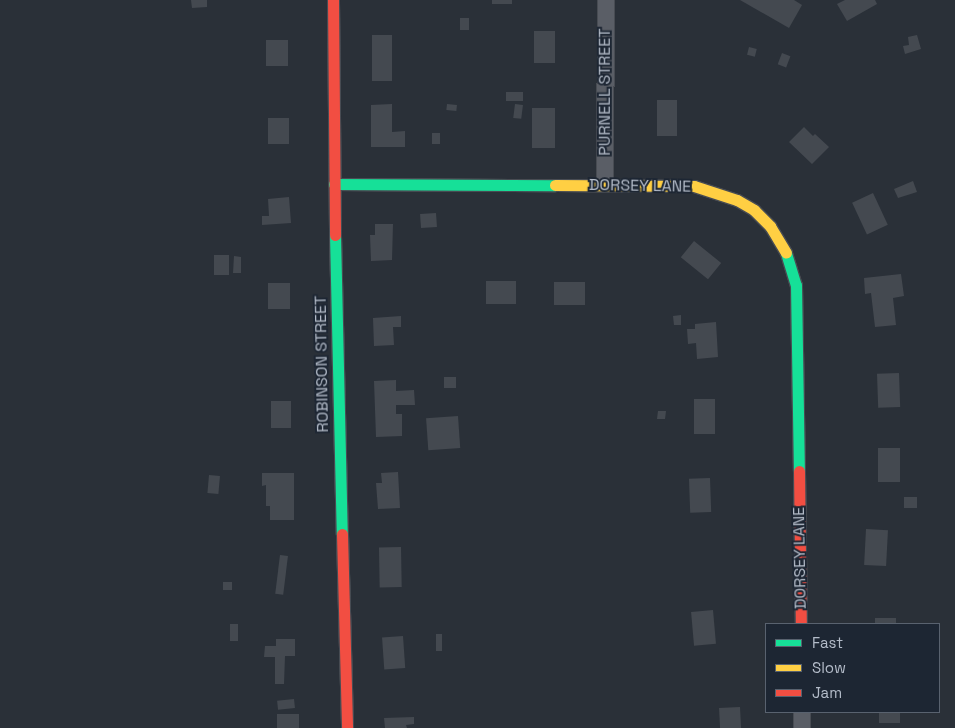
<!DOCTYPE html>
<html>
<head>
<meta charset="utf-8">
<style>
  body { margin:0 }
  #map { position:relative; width:955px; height:728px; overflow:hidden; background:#2a3038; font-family:"Space Grotesk",sans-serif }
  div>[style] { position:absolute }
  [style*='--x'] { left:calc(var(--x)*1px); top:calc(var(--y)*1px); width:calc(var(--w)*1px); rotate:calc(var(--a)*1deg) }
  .building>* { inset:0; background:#444950; transform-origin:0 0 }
  .roads { filter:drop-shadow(1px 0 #484c53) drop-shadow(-1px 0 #484c53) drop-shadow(0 1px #484c53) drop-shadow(0 -1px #484c53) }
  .street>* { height:16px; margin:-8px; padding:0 8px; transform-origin:8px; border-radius:8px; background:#5a5e66 }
  .fast>* { height:11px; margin:-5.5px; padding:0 5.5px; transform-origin:5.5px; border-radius:5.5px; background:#16e098 }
  .slow>* { height:11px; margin:-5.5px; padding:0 5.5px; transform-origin:5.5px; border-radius:5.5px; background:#ffcf43 }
  .jam>* { height:11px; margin:-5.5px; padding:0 5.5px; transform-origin:5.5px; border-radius:5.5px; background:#f24e42 }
  span { translate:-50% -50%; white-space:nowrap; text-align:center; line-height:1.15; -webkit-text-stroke:4px #1d2633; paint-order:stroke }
  .street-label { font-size:16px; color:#b4bcc9 }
  .legend { position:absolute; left:765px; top:623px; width:175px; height:90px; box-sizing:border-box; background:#1d2633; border:1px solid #59626f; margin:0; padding:6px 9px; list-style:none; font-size:15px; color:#b4bcc9 }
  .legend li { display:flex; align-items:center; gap:10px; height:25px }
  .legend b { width:25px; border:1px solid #59626f }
</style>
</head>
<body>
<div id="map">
  <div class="building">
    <div style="clip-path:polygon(191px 0,207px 0,207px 7px,192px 8px)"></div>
    <div style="left:492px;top:0;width:20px;height:4px"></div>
    <div style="clip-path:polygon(740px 0,794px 0,802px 5px,789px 28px)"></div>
    <div style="clip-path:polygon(845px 0,875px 0,877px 4px,847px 21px,837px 4px)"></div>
    <div style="left:460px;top:18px;width:9px;height:12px"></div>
    <div style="left:534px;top:31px;width:21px;height:32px"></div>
    <div style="left:372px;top:35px;width:20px;height:46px"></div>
    <div style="clip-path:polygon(917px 35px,921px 49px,905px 54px,903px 46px,909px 45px,908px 37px)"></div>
    <div style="left:266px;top:40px;width:22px;height:26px"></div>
    <div style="left:749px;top:47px;width:8px;height:8px;rotate:14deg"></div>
    <div style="left:782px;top:53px;width:9px;height:12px;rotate:21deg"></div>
    <div style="left:506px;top:92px;width:17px;height:9px"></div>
    <div style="left:657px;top:100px;width:20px;height:36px"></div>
    <div style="clip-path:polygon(392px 104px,392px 132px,405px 131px,405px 147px,371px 147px,371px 105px)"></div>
    <div style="left:447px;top:104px;width:10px;height:6px;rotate:6deg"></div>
    <div style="left:515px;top:104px;width:8px;height:14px;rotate:7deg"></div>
    <div style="left:532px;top:108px;width:23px;height:40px"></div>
    <div style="left:268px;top:118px;width:21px;height:26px"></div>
    <div style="clip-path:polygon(804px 127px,813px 136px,815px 134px,829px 147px,812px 164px,789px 142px)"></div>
    <div style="left:432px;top:133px;width:8px;height:11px"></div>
    <div style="clip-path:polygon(913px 181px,917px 192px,898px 198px,894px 189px)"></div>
    <div style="left:873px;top:193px;width:35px;height:23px;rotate:65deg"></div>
    <div style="clip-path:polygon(289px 197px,291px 223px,262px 225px,262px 216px,269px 216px,268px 199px)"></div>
    <div style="left:436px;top:213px;width:14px;height:16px;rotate:86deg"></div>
    <div style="clip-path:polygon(375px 224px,393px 224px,392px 260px,371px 261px,370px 235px,375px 235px)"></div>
    <div style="left:694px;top:241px;width:35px;height:21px;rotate:39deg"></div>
    <div style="left:214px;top:255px;width:15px;height:20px"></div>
    <div style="clip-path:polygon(234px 256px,241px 257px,241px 273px,233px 273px)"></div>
    <div style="clip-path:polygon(901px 274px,904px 296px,893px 298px,896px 325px,875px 327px,871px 293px,865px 294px,864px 278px)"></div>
    <div style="left:486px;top:281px;width:30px;height:23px"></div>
    <div style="left:554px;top:282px;width:31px;height:23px"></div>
    <div style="left:268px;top:283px;width:22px;height:26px"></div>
    <div style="clip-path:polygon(681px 315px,681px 325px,674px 325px,673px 316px)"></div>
    <div style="clip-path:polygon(401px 316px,401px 327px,393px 327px,394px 345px,374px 346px,373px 318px)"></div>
    <div style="clip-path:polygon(716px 322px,718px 357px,697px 359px,696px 343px,688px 344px,687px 329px,695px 329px,695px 324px)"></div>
    <div style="left:899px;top:373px;width:34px;height:22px;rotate:88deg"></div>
    <div style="left:456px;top:377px;width:11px;height:12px;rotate:90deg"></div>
    <div style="clip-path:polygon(396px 380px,396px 391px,414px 390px,415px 405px,396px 405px,396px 414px,402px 414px,402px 436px,376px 437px,374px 381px)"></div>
    <div style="left:694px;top:399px;width:21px;height:35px"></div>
    <div style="left:271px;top:401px;width:20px;height:27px"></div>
    <div style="clip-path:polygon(658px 411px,666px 411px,665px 419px,657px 419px)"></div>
    <div style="left:458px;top:416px;width:32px;height:32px;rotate:86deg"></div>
    <div style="left:878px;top:448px;width:22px;height:34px"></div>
    <div style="clip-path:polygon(398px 472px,400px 508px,378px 509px,376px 483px,382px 483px,381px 473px)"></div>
    <div style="clip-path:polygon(262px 473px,294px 473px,294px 520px,270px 520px,270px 506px,266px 506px,266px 485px,262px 486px)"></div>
    <div style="left:209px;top:475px;width:11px;height:18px;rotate:5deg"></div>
    <div style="left:710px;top:478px;width:34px;height:21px;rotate:88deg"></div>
    <div style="left:917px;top:497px;width:11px;height:13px;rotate:90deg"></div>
    <div style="left:866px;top:529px;width:22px;height:36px;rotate:3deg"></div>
    <div style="left:401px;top:547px;width:40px;height:22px;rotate:89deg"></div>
    <div style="left:280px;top:555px;width:8px;height:39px;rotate:7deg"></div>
    <div style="left:223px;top:582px;width:9px;height:8px"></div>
    <div style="left:713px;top:610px;width:34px;height:22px;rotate:85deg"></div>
    <div style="left:875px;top:618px;width:21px;height:6px"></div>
    <div style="left:230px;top:624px;width:8px;height:17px"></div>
    <div style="left:436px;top:634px;width:6px;height:17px"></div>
    <div style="left:403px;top:636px;width:32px;height:21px;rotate:86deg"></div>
    <div style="clip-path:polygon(276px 639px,295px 639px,295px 656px,285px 656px,284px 684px,275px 684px,275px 657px,264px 657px,265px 646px,276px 646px)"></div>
    <div style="left:294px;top:699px;width:9px;height:17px;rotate:84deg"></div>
    <div style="left:740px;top:707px;width:21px;height:21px;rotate:87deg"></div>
    <div style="left:879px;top:712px;width:21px;height:11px"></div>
    <div style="left:299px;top:714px;width:14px;height:22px;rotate:90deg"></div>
    <div style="clip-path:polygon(414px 717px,414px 724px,406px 725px,407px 728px,385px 728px,384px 718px)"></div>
  </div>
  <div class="roads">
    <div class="street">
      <div style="--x:605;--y:184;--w:184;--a:-89.7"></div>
      <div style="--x:802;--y:712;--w:16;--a:90"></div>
    </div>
    <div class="fast">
      <div style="--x:334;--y:184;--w:221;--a:0.3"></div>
      <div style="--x:335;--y:235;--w:299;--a:88.7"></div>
      <div style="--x:786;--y:253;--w:34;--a:73"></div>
      <div style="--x:796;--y:285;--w:186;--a:89.1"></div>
    </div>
    <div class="slow">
      <div style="--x:555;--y:185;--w:139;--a:0.4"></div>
      <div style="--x:694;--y:186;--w:45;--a:18"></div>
      <div style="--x:737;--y:200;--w:20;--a:30"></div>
      <div style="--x:754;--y:210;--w:23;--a:45"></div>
      <div style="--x:770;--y:226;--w:31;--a:59"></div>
    </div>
    <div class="jam">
      <div style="--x:333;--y:0;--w:235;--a:89.5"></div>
      <div style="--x:799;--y:471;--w:153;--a:89.3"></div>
      <div style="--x:342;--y:534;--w:194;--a:88.5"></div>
    </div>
  </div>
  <div class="street-label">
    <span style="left:605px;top:92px;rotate:-90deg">PURNELL STREET</span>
    <span style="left:640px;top:186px;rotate:1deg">DORSEY LANE</span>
    <span style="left:322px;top:364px;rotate:-91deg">ROBINSON STREET</span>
    <span style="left:800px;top:558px;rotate:-91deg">DORSEY LANE</span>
  </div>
  <ul class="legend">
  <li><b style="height:6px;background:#16e098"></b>Fast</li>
  <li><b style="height:6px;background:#ffcf43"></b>Slow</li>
  <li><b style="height:6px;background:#f24e42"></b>Jam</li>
  </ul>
</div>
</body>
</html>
